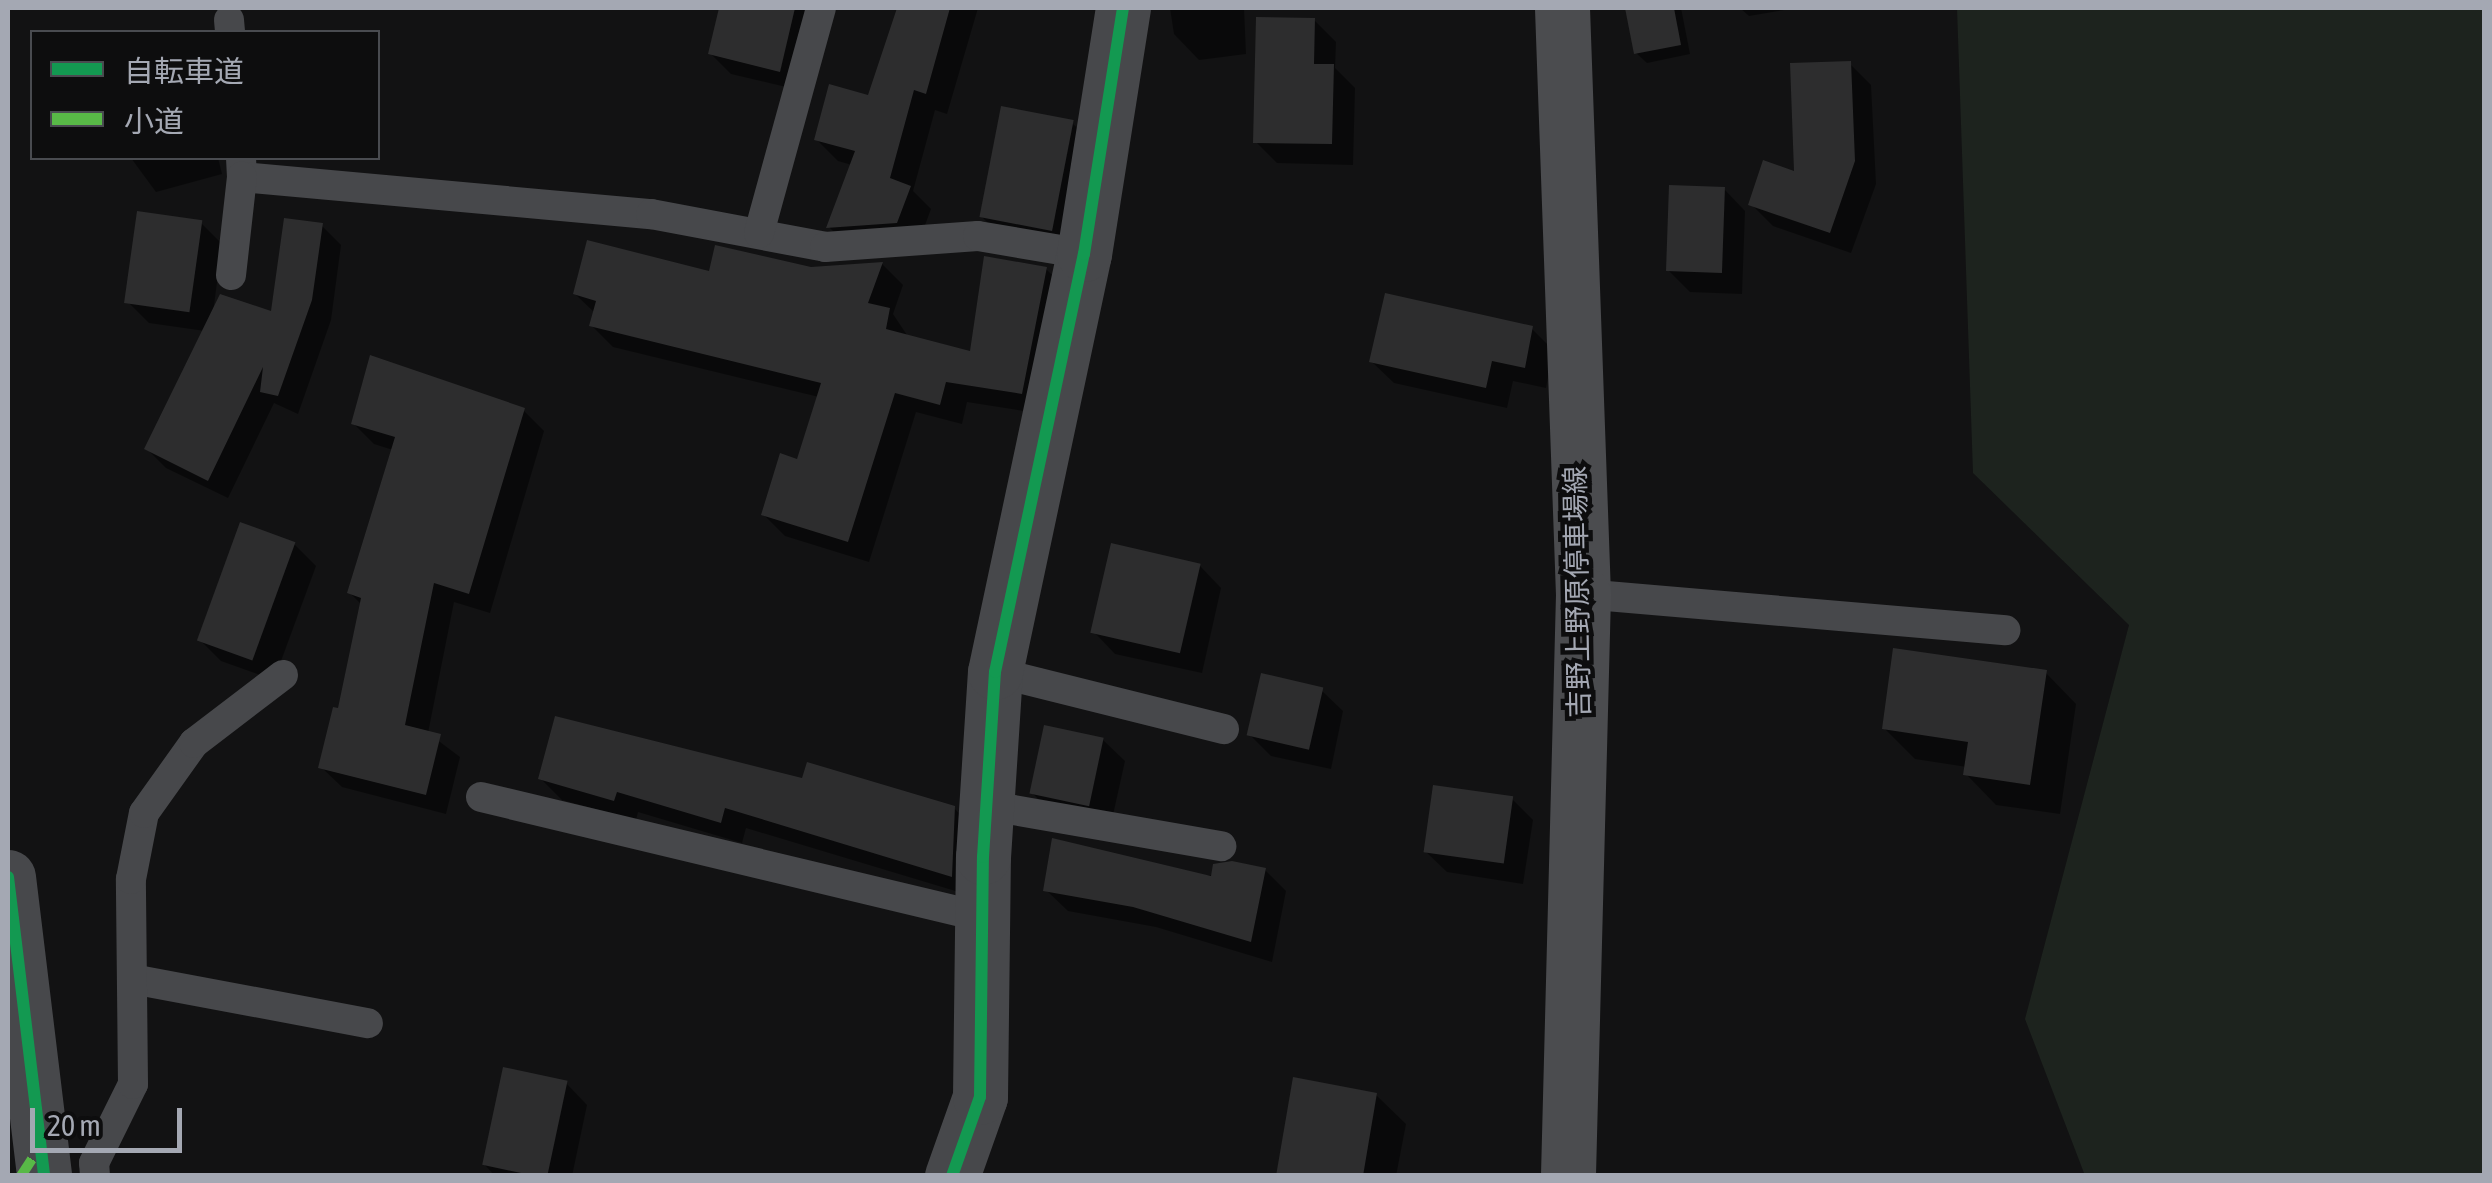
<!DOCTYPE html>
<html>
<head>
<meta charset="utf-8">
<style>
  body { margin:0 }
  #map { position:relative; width:2492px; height:1183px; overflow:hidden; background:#121213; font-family:"Asap Condensed","Noto Sans JP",sans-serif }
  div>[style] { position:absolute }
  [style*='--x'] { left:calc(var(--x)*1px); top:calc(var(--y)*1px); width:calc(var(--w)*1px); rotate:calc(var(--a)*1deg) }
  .green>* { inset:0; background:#1d231e }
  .shadow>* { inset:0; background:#0007 }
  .building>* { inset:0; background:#2d2d2e; transform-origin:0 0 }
  .lane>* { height:30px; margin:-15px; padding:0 15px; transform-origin:15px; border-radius:15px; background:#47484b }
  .street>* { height:55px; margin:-27.5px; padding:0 27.5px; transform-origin:27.5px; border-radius:27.5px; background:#47484b }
  .secondary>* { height:55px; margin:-27.5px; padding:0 27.5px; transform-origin:27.5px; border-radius:27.5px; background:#4b4c4f }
  .quiet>* { height:10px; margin-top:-5px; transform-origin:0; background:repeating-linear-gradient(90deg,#58b947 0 20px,transparent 0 30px) }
  .cycleway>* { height:12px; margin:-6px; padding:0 6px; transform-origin:6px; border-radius:6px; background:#139951 }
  span { translate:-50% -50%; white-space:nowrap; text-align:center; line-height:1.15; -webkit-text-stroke:9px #0d0d0e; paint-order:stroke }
  .street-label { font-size:28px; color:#a4a8b3 }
  .frame { position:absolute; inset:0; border:10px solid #a4a8b3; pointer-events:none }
  .legend { position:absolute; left:30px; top:30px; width:350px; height:130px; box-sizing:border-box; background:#0d0d0e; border:2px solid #494b50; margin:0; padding:12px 18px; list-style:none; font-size:30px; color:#a4a8b3 }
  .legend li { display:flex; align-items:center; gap:20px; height:50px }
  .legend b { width:50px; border:2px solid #494b50 }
  .scale { position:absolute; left:30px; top:1108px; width:152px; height:45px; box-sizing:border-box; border:5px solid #a4a8b3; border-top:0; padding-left:12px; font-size:30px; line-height:35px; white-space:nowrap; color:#a4a8b3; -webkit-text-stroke:8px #0d0d0e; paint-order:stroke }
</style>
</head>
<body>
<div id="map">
  <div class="green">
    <div style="clip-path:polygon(1957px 8px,2484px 8px,2484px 1175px,2084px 1173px,2025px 1019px,2129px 625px,1973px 473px)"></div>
  </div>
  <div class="shadow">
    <div style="clip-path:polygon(722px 8px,819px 8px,799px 90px,731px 74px,711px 54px)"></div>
    <div style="clip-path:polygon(900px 8px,978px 8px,947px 114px,935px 110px,913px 191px,931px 209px,918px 244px,850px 248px,829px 227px,852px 165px,838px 161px,816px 139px,869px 98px)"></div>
    <div style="clip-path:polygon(1170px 8px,1244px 8px,1246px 54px,1199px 60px,1174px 34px)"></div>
    <div style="clip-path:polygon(1628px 8px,1681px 8px,1690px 54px,1647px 63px,1636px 53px)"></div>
    <div style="clip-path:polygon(1740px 8px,1796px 8px,1749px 16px)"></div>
    <div style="clip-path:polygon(1314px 20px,1336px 42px,1335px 68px,1355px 88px,1353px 165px,1277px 163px,1256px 142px)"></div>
    <div style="clip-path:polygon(1850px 64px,1871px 85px,1876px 184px,1851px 253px,1773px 226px,1751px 204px,1797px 174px)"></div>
    <div style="clip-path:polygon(1072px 123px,1094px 144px,1077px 250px,1003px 238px,982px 217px)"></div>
    <div style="clip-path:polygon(131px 158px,218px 158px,222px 174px,156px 192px)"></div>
    <div style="clip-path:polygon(1724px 189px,1745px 211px,1742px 294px,1690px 292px,1668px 270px)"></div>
    <div style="clip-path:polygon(200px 222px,222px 244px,213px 313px,273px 315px,321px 225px,341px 245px,331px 320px,298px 414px,274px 403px,228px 498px,166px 468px,147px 449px,205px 331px,149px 323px,128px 302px)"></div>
    <div style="clip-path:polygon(882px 264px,903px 285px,893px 314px,909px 338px,972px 354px,1046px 269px,1067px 290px,1043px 414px,967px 402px,962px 424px,916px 412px,869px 562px,785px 536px,764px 515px,798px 462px,819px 397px,613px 347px,592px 326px,595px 313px,575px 294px,711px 274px)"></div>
    <div style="clip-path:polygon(1532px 329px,1553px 350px,1546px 388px,1513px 381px,1507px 408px,1394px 383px,1372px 362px)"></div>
    <div style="clip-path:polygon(523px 410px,544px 431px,490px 613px,454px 602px,428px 733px,460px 757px,446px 814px,342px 787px,321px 767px,340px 711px,362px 605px,350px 593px,393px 450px,374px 444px,354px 424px)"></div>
    <div style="clip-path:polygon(294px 544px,316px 566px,274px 680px,221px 661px,200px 640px)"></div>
    <div style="clip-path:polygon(1200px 566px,1221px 588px,1202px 673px,1115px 654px,1094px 632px)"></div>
    <div style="clip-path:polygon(2046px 673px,2076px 704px,2060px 814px,1996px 805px,1966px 774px,1967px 767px,1915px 759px,1884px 728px)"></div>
    <div style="clip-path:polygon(1321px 690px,1343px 711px,1331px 769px,1271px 756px,1250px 735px)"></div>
    <div style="clip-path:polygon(1103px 740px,1125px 761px,1111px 824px,1054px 814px,1032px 793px)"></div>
    <div style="clip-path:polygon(541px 779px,803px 781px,954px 808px,975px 830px,972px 896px,746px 828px,742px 843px,638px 812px,636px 820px,562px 800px)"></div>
    <div style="clip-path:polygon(1512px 799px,1533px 820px,1523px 884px,1447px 872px,1425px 851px)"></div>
    <div style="clip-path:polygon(1265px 870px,1286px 891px,1272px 962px,1156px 927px,1068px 911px,1046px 890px)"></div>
    <div style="clip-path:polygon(566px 1083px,587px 1105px,572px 1176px,495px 1176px,484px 1164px)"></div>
    <div style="clip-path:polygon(1376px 1095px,1406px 1124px,1396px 1176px,1279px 1176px)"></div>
  </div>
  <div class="building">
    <div style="clip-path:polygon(719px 8px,795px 8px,780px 72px,708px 54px)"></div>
    <div style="clip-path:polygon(897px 8px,950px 8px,926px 94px,914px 90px,890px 178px,911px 186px,897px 223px,826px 228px,855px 151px,814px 140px,829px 84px,868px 95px)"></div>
    <div style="clip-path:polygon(1625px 8px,1674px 8px,1681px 45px,1634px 54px)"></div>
    <div style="clip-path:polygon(1256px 17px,1315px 18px,1314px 64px,1334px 64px,1332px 144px,1253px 143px)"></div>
    <div style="clip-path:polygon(1851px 61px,1855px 161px,1830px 233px,1748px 205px,1763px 160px,1794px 171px,1790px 63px)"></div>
    <div style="left:1001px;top:106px;width:74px;height:113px;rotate:11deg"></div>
    <div style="left:1669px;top:185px;width:56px;height:86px;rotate:2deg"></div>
    <div style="left:137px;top:211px;width:66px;height:93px;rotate:8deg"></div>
    <div style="clip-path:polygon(284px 218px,323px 223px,312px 300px,278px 396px,260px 392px,263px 367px,208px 481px,144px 449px,220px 294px,271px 311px)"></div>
    <div style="clip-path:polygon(587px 240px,709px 271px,715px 245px,811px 267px,883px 262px,868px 303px,890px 308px,886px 329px,970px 351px,984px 256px,1047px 267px,1022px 394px,946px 382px,940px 405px,895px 393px,848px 542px,761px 515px,780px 453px,797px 459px,821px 383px,589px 326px,596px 301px,573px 294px)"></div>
    <div style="clip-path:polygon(1385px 293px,1533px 326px,1525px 368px,1492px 361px,1486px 388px,1369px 362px)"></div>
    <div style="clip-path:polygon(370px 355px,525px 408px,469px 594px,434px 583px,405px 725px,441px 734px,426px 795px,318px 768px,333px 707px,338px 708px,361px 598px,347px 593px,395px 437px,351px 424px)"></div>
    <div style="left:240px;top:522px;width:59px;height:126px;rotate:20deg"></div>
    <div style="left:1111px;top:543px;width:92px;height:92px;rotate:13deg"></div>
    <div style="clip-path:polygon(1893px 648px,2047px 670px,2030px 785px,1963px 775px,1968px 742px,1882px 729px)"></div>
    <div style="left:1261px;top:673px;width:64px;height:64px;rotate:13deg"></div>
    <div style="clip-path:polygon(555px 716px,802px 778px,807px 762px,955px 806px,952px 877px,725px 808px,721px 823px,617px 792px,614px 801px,538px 779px)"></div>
    <div style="left:1044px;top:725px;width:61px;height:70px;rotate:12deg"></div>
    <div style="left:1433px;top:785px;width:81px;height:68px;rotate:8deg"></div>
    <div style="clip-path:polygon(1052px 838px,1211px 876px,1213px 864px,1232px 861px,1266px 868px,1251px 942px,1133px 907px,1043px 891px)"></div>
    <div style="left:503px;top:1067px;width:66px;height:100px;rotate:12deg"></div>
    <div style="clip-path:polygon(1293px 1077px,1377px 1093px,1363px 1176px,1276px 1176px)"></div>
  </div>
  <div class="lane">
    <div style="--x:229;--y:20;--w:12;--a:85"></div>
    <div style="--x:241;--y:158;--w:19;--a:87"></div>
    <div style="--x:242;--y:177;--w:411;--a:5.2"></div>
    <div style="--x:651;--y:214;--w:177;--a:10.7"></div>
    <div style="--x:825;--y:247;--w:153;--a:-4.1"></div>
    <div style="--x:978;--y:236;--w:108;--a:9.6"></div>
    <div style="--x:759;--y:233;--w:233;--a:-74.6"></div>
    <div style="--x:231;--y:275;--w:99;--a:-83.6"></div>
    <div style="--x:1583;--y:594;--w:424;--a:4.9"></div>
    <div style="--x:995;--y:672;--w:236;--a:14"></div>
    <div style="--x:481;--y:797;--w:515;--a:13.47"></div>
    <div style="--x:985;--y:805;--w:240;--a:9.9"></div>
    <div style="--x:132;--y:979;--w:240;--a:10.6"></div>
    <div style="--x:95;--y:1176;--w:13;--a:-94"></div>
    <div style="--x:94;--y:1163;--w:88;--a:-63.7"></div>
    <div style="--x:133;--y:1084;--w:205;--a:-90.6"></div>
    <div style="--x:131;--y:879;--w:67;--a:-78.9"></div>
    <div style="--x:144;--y:813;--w:86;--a:-54.5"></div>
    <div style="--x:194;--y:743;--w:112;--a:-37.4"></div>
  </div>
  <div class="street">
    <div style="--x:8;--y:877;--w:301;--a:83.1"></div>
    <div style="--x:952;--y:1176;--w:84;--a:-70.5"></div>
    <div style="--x:980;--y:1097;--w:240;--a:-89.3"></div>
    <div style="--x:983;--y:857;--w:185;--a:-86.3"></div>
    <div style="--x:995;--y:672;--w:427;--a:-78"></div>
    <div style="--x:1084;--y:254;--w:249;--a:-81"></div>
  </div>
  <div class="secondary">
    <div style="--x:1562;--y:8;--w:586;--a:87.95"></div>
    <div style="--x:1583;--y:594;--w:582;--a:91.48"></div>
  </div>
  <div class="quiet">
    <div style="--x:21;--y:1176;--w:35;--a:-57"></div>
  </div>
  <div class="cycleway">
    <div style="--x:8;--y:877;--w:301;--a:83.1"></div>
    <div style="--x:952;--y:1176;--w:84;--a:-70.5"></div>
    <div style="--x:980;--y:1097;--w:240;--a:-89.3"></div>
    <div style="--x:983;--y:857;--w:185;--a:-86.3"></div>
    <div style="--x:995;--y:672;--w:427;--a:-78"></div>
    <div style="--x:1084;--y:254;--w:249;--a:-81"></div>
  </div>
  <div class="street-label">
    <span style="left:1577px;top:592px;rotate:-91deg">吉野上野原停車場線</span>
  </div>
  <div class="frame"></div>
  <ul class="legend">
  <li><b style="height:12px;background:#139951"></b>自転車道</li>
  <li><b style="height:12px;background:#58b947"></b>小道</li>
  </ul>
  <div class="scale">20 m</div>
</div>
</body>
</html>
